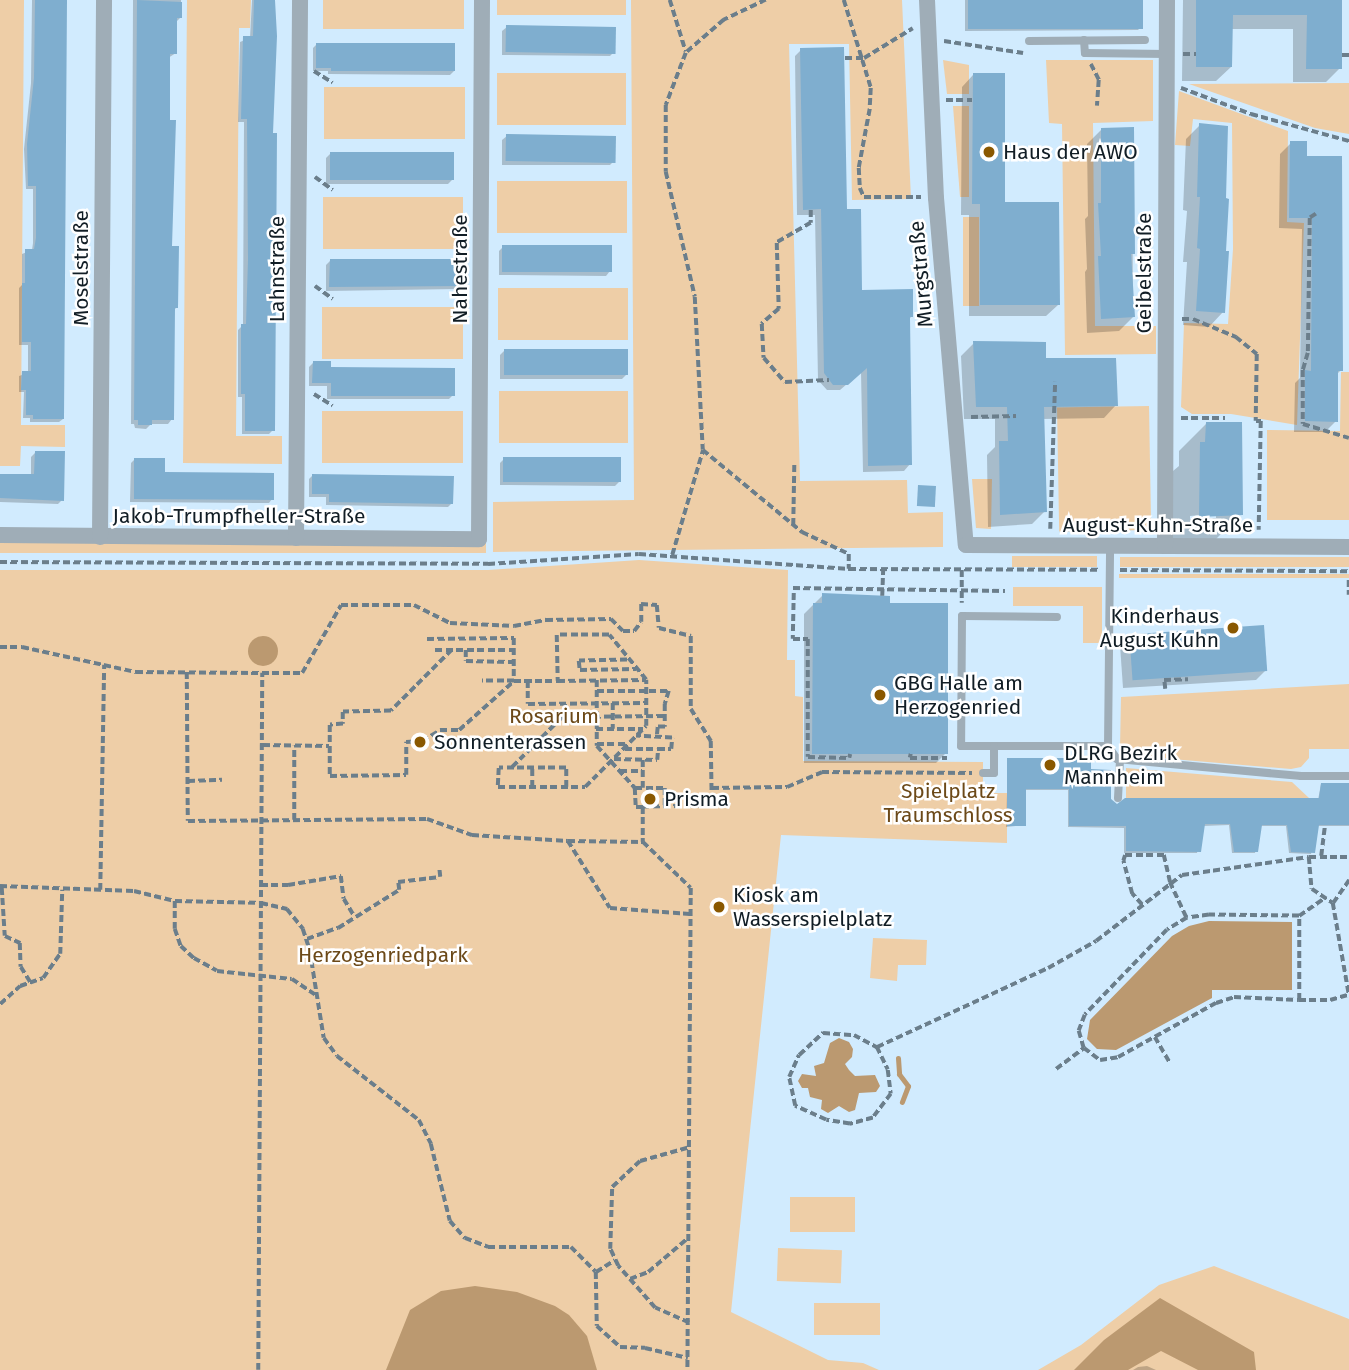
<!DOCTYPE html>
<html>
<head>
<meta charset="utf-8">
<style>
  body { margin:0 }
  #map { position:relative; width:1349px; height:1370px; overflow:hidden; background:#d1ebfe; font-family:"Fira Sans",sans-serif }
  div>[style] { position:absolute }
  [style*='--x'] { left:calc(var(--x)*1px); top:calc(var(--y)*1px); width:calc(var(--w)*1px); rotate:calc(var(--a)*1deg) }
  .green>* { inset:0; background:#eecea7; transform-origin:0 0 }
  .water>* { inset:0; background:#bb9970 }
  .round { border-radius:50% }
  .shadow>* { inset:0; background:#0003 }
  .stream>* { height:5px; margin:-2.5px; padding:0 2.5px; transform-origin:2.5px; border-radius:2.5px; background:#bb9970 }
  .building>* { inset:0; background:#7faecf; transform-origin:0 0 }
  .path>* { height:3.5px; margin-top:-1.75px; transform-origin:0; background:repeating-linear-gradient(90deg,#6b7e8b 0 7px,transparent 0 10.5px) }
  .service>* { height:8px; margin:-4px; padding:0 4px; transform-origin:4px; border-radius:4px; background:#9fadb7 }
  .minor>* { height:16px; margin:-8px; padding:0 8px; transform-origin:8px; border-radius:8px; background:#9fadb7 }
  .dots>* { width:19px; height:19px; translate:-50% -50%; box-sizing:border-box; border:4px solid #fff; border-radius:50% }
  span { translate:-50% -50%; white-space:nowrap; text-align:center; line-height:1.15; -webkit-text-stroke:5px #fff; paint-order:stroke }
  .poi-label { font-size:21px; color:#111d25 }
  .left { translate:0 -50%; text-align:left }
  .right { translate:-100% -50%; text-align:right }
  .street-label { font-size:21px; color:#111d25 }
  .park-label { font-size:21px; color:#6c4918 }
</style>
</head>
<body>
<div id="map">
  <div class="green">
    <div style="clip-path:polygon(0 0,24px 0,21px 425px,65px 425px,65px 447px,21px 446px,20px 466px,0 466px)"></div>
    <div style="clip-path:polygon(187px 0,251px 0,250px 28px,239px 28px,236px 436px,282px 436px,282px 464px,183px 463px)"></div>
    <div style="left:323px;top:0;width:141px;height:29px"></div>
    <div style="left:497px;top:0;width:129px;height:15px"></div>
    <div style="clip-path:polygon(631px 0,902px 0,911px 199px,852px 200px,849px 44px,789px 44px,800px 481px,907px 480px,908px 513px,943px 512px,943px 547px,493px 552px,493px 502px,634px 500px)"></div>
    <div style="clip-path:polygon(943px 60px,969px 65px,969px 94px,947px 94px)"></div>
    <div style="clip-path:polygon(1046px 60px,1153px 60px,1153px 121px,1093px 123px,1095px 326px,1156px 326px,1156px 354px,1065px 355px,1062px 124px,1049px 123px)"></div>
    <div style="left:497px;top:73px;width:129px;height:52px"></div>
    <div style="clip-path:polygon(1349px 83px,1349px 134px,1315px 128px,1189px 84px)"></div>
    <div style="left:324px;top:87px;width:141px;height:52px"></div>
    <div style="clip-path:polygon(1179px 91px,1288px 131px,1287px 222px,1304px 223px,1297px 425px,1231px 414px,1192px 414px,1181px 407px,1184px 323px,1228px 324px,1233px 249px,1232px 123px,1193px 119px,1190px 146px,1175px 145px)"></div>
    <div style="clip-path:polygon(953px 106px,969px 106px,969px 197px,960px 197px)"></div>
    <div style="left:497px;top:181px;width:130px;height:52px"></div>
    <div style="left:323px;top:197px;width:140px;height:52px"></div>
    <div style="left:963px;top:217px;width:16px;height:89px"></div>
    <div style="left:498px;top:288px;width:130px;height:52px"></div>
    <div style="left:322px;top:307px;width:141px;height:52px"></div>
    <div style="clip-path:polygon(1341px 372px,1349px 372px,1349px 520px,1267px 520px,1267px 430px,1340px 431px)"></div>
    <div style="left:499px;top:391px;width:129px;height:52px"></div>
    <div style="left:1149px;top:406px;width:124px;height:92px;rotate:89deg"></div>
    <div style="left:322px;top:411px;width:141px;height:52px"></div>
    <div style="clip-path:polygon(972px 479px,992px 479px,991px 529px,976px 528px)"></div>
    <div style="left:0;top:543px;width:486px;height:10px"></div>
    <div style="left:1012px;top:556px;width:85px;height:11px"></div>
    <div style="left:1120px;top:557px;width:229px;height:10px"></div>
    <div style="clip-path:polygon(639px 560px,788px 570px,787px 660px,795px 660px,795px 696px,803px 697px,803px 761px,983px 762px,983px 793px,1007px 793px,1007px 843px,781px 835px,731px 1312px,828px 1360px,863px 1363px,879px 1370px,0 1370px,0 570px,488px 570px)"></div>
    <div style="left:1119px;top:574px;width:230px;height:4px"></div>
    <div style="clip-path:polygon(1013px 587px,1102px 587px,1102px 643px,1083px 643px,1083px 606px,1013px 606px)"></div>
    <div style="clip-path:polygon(1349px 684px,1349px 749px,1309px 749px,1309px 758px,1301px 767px,1291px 769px,1136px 756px,1120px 748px,1121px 697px)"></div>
    <div style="clip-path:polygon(1126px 768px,1292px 782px,1309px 798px,1126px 798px)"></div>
    <div style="clip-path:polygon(873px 938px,927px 940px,926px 965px,898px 965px,897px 981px,870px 978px)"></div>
    <div style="left:790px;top:1197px;width:65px;height:35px"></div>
    <div style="left:778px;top:1248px;width:64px;height:33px;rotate:2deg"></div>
    <div style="clip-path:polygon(1214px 1266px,1349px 1319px,1349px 1370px,1038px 1370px,1081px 1345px,1159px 1285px)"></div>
    <div style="left:814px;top:1303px;width:66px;height:32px"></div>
  </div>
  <div class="water">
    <div class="round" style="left:248px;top:636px;width:30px;height:30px"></div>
    <div style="clip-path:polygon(1209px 921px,1292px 922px,1292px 990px,1212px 990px,1212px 998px,1116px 1050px,1097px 1049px,1087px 1039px,1090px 1020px,1172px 936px,1189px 926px)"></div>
    <div style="clip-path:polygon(839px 1038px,849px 1042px,853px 1049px,852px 1057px,845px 1064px,849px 1070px,855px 1076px,875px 1075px,880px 1086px,876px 1092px,859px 1093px,855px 1110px,849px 1112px,839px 1106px,828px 1113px,821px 1109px,822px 1100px,810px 1097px,808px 1088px,802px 1088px,798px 1081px,802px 1074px,816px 1076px,814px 1066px,824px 1063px,830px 1043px)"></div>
    <div style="clip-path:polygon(475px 1286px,517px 1292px,555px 1306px,569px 1315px,587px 1336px,597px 1370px,386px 1370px,410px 1310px,441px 1291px)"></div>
    <div style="clip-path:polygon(1160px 1298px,1254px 1352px,1256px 1370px,1198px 1370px,1161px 1351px,1128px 1370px,1074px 1370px,1104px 1340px)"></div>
  </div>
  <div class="shadow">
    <div style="clip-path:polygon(32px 0,65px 0,63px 419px,59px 422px,30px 422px,30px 418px,23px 418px,24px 392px,19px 392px,19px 376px,28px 373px,28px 345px,19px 345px,19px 288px,22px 285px,22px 254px,32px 250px,33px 243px,33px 189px,26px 189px,24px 149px,31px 83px)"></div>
    <div style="clip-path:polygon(133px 0,181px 0,181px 17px,176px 22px,176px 53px,168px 58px,170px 248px,176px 308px,173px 311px,172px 419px,168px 424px,151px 424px,146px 429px,135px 428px,134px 424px,131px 424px)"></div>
    <div style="clip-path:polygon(252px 0,273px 0,273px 430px,269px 434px,242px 434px,242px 397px,238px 397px,238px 330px,243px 325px,244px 122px,238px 122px,240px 42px,250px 38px)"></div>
    <div style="clip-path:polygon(965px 0,1141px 0,1141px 27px,1138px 30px,965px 31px)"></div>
    <div style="clip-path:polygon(1183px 0,1341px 0,1340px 68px,1326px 82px,1293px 82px,1293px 29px,1231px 29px,1231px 67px,1216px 81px,1182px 81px)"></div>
    <div style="clip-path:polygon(507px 27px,614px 52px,610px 56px,502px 55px,502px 31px)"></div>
    <div style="clip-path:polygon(317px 44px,454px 71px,450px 75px,328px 74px,328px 71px,313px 71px,313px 48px)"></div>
    <div style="clip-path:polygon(801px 50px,846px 211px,861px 292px,912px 316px,908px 320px,910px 464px,904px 471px,863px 472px,861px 372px,840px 390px,827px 390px,818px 380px,815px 215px,797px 215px,795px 56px)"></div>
    <div style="clip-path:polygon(973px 75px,1004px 204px,1058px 305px,1046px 316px,969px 316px,969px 215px,961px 215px,962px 87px)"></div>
    <div style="clip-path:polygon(1200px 125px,1223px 312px,1209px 327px,1183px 325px,1187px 262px,1183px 262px,1187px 211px,1183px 210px,1186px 139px)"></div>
    <div style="clip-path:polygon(1132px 129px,1133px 317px,1119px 331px,1087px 333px,1085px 272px,1087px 269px,1085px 219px,1088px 216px,1087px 144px,1101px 130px)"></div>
    <div style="clip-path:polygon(507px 136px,614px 161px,610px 165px,502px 165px,502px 140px)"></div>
    <div style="clip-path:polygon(1291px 143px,1305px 158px,1341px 370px,1336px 375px,1336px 421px,1325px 432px,1294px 432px,1295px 383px,1300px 378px,1302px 229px,1279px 228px,1280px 154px)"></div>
    <div style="clip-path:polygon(331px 153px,452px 180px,448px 184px,326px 184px,326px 158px)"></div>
    <div style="clip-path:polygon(503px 247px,610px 271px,606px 276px,499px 275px,499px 251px)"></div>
    <div style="clip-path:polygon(330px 261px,452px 270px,462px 285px,458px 289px,326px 291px,326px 265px)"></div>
    <div style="clip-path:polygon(974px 343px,1044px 359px,1116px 405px,1104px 418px,1042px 419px,1045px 511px,1032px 524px,988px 527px,987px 455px,995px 447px,995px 419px,964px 419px,961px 356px)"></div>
    <div style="clip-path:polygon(505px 350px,626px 375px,622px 379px,500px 379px,500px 355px)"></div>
    <div style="clip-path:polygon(313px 363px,329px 369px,453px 395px,449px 399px,327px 399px,327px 386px,309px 386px,309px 367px)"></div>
    <div style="clip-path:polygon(evenodd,1206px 424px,1241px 514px,1214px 541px,1172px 544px,1173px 471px,1179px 466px,1179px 451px,1206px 424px,1216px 514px,1216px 518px,1190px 519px,1190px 516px,1216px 514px)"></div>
    <div style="clip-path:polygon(35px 453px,62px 500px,58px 504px,0 502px,0 475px,31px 476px,31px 457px)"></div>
    <div style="clip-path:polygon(135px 459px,163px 474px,272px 499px,269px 503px,130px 502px,131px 463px)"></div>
    <div style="clip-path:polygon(504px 459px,619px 482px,615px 486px,500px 485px,500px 463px)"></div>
    <div style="clip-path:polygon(313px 475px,452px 503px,448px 507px,326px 505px,326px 497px,309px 497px,309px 479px)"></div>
    <div style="clip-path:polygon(823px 595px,946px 753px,936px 763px,804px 763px,804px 614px)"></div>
    <div style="clip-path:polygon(1129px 635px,1266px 670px,1256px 680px,1123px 688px,1120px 645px)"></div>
    <div style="clip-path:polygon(1008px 760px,1089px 771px,1117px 807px,1318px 800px,1321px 784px,1349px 783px,1349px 826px,1317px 826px,1311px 854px,1289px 853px,1286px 826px,1260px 826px,1255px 853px,1232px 853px,1229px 825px,1203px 826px,1197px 853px,1124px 853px,1124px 828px,1068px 827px,1068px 790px,1025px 790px,1024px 825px,1006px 827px)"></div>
    <div style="clip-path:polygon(1147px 1366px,1156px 1370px,1133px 1370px,1138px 1367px)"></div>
  </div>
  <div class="stream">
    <div style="--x:898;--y:1058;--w:16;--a:86"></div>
    <div style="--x:899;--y:1074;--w:15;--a:53"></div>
    <div style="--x:908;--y:1086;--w:17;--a:111"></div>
  </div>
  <div class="building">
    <div style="clip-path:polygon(35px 0,67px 0,64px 419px,33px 419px,33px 415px,26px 415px,26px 390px,21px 390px,22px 371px,31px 371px,31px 342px,22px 342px,22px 283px,25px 283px,25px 249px,34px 249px,36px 238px,36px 186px,28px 186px,27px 144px,34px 78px)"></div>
    <div style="clip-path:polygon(137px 0,182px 2px,182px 18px,177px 18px,177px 54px,170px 54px,170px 120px,176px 120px,172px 246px,179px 246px,178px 308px,175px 308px,174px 420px,152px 420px,152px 425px,138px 425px,138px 420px,134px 420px)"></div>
    <div style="clip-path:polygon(254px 0,275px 0,277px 36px,273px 133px,277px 133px,275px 431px,245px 431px,245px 394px,241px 394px,241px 324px,246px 324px,248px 260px,247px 119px,241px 119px,243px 36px,253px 36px)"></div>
    <div style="left:968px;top:0;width:175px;height:29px"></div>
    <div style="clip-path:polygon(1196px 0,1342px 0,1342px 69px,1306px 69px,1307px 15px,1233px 15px,1232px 67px,1196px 67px)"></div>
    <div style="left:506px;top:25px;width:110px;height:27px;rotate:1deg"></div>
    <div style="clip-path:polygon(316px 43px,455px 43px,455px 71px,331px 71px,331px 68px,316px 68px)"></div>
    <div style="clip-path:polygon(844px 47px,847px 209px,861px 209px,862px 290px,913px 289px,913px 317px,910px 317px,912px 465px,868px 466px,867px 368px,848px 385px,833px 385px,824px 373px,821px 209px,803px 210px,800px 48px)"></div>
    <div style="clip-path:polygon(973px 73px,1005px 73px,1005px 202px,1059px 202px,1060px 305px,980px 305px,980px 204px,972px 204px)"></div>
    <div style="clip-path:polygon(1199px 123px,1228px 126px,1226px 198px,1229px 199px,1226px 251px,1229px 251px,1225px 313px,1196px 311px,1200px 249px,1197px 248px,1200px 197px,1197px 197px)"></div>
    <div style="clip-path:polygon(1134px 127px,1135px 254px,1131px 254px,1135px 317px,1101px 319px,1098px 256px,1101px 256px,1098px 203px,1101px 203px,1101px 128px)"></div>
    <div style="left:506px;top:134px;width:110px;height:27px;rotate:1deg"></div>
    <div style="clip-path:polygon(1290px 141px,1307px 141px,1307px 156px,1342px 156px,1343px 371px,1338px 371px,1338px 422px,1305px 421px,1305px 370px,1311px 371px,1312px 218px,1289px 218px)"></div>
    <div style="left:330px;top:152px;width:124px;height:28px"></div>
    <div style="left:502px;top:245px;width:110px;height:27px"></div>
    <div style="clip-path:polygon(330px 259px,454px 259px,454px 269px,464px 269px,463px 286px,329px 287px)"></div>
    <div style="clip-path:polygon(973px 341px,1046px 342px,1046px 358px,1116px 358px,1118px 406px,1044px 407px,1047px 512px,1000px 515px,999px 441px,1008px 441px,1007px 407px,976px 407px)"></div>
    <div style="left:504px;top:349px;width:124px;height:26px"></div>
    <div style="clip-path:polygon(313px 361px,331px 361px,331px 367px,455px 368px,455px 396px,331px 396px,331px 383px,312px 383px)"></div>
    <div style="clip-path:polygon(1206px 422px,1242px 422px,1243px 515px,1199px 517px,1200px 442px,1205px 442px)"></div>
    <div style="clip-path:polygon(35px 451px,65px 451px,64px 501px,0 498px,0 474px,34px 474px)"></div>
    <div style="left:503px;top:457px;width:118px;height:25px"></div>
    <div style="clip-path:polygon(134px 458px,165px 458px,165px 472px,274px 473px,274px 500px,134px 499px)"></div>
    <div style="clip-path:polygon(312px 474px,454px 476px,453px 504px,329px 502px,329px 494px,312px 494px)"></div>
    <div style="left:918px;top:485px;width:18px;height:21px;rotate:3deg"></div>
    <div style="clip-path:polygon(822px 593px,890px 596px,890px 603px,948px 603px,948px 754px,812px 754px,813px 603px,822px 603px)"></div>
    <div style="left:1264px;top:625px;width:46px;height:135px;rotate:86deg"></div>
    <div style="clip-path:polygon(1007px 758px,1091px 758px,1091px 769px,1111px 770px,1111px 799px,1117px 804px,1125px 798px,1319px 798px,1321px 783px,1349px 783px,1349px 825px,1319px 825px,1315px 853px,1291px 852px,1287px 825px,1262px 825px,1258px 852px,1234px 852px,1230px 824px,1205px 824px,1201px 852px,1126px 851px,1126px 826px,1069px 826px,1069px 789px,1026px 789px,1026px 826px,1007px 826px)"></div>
  </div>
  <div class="path">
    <div style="--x:670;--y:0;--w:54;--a:72.9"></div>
    <div style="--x:766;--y:0;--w:47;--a:154.5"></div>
    <div style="--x:724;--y:20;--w:50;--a:139"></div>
    <div style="--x:686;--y:53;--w:56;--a:111"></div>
    <div style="--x:666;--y:105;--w:67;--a:90"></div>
    <div style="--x:666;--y:172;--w:128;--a:76.9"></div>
    <div style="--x:695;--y:297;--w:153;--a:87"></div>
    <div style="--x:703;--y:450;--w:129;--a:39.6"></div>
    <div style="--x:802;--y:532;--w:52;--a:25.1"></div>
    <div style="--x:849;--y:554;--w:15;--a:90"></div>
    <div style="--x:844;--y:0;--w:92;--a:72.9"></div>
    <div style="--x:871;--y:88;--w:21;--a:93"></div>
    <div style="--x:870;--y:109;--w:60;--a:100.6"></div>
    <div style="--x:859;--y:168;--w:20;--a:87"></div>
    <div style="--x:860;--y:188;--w:10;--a:66"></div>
    <div style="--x:864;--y:197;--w:57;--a:0"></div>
    <div style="--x:944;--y:41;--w:80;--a:8.6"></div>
    <div style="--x:1183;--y:54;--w:13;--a:0"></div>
    <div style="--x:1342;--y:55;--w:7;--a:0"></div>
    <div style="--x:845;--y:58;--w:19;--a:0"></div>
    <div style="--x:864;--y:58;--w:57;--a:-31.5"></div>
    <div style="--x:1091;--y:64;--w:18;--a:63"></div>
    <div style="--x:1099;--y:80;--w:26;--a:94"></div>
    <div style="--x:314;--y:71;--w:22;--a:32"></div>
    <div style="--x:1181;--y:88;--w:75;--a:20.4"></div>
    <div style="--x:1251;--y:114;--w:102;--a:15.4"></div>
    <div style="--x:946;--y:100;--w:26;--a:0"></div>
    <div style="--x:315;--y:177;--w:22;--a:36"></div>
    <div style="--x:811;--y:210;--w:13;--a:90"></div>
    <div style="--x:811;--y:223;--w:39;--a:150"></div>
    <div style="--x:777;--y:243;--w:66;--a:88.3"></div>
    <div style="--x:779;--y:309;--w:23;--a:139"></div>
    <div style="--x:762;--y:324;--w:34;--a:87"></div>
    <div style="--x:764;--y:358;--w:32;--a:49"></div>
    <div style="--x:785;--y:382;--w:44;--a:-2.6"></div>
    <div style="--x:1316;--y:214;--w:7;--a:146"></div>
    <div style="--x:1310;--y:218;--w:135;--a:90.8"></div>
    <div style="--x:1308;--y:353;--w:18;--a:106"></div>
    <div style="--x:1303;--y:370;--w:54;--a:90"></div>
    <div style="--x:1303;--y:424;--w:48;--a:16.9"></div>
    <div style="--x:315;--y:286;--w:22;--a:36"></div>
    <div style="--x:1182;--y:319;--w:11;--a:0"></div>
    <div style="--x:1193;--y:319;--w:47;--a:22.7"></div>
    <div style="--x:1236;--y:337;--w:27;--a:39"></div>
    <div style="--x:1257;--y:354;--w:67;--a:90.9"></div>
    <div style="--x:1256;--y:421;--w:5;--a:0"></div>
    <div style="--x:1261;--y:421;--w:109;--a:91.1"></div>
    <div style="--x:314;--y:394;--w:22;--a:32"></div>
    <div style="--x:971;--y:417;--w:45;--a:-1.3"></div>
    <div style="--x:1181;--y:418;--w:44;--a:0"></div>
    <div style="--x:793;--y:525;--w:60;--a:-89"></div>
    <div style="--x:1050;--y:529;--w:147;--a:-88.1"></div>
    <div style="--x:672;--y:555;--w:109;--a:-73.6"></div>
    <div style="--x:0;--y:562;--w:488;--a:0.2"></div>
    <div style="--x:488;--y:564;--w:151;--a:-3.8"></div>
    <div style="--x:639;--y:554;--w:211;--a:4.1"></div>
    <div style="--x:849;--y:569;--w:249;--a:0.2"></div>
    <div style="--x:962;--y:570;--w:33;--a:90"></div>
    <div style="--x:1120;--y:570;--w:229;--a:0.3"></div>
    <div style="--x:1349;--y:580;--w:15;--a:90"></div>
    <div style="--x:793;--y:588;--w:212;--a:0.8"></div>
    <div style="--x:794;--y:593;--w:46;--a:91.2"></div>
    <div style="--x:793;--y:639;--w:15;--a:0"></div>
    <div style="--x:808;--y:639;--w:118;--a:90"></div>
    <div style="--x:808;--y:757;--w:41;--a:1.4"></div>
    <div style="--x:849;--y:758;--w:4;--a:-76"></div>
    <div style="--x:882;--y:596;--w:26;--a:-88"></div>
    <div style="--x:427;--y:639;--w:87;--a:-0.7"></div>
    <div style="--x:514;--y:638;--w:43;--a:90"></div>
    <div style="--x:514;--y:681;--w:32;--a:180"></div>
    <div style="--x:0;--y:647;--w:22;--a:0"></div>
    <div style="--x:22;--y:647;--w:117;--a:12.4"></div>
    <div style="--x:136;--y:672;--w:126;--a:0.5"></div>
    <div style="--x:435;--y:650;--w:79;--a:0"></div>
    <div style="--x:452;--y:650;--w:86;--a:135"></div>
    <div style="--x:391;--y:711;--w:48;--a:178.8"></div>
    <div style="--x:343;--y:712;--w:12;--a:90"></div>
    <div style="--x:343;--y:724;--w:13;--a:176"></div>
    <div style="--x:330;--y:725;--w:51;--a:90"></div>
    <div style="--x:330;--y:776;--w:76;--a:-0.8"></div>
    <div style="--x:406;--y:775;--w:33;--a:-90"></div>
    <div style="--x:406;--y:742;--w:16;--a:-4"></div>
    <div style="--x:422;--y:741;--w:21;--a:-31"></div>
    <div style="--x:440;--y:730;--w:19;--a:0"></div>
    <div style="--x:459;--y:730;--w:74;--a:-41.7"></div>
    <div style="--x:514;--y:681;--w:44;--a:0"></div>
    <div style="--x:466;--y:650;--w:11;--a:90"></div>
    <div style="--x:466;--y:661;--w:47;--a:1.2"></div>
    <div style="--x:627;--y:660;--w:48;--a:178.8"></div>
    <div style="--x:579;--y:661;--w:9;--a:84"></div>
    <div style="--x:580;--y:670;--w:56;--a:-1"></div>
    <div style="--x:187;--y:672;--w:149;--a:89.6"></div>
    <div style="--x:188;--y:821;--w:239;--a:-0.5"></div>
    <div style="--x:427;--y:819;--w:48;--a:19.6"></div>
    <div style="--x:472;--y:835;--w:96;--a:3.6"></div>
    <div style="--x:568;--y:841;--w:79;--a:57.9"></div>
    <div style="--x:610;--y:908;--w:80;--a:4.3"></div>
    <div style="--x:597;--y:680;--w:66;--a:90"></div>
    <div style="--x:597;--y:746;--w:57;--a:47.9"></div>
    <div style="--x:635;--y:788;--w:19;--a:87"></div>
    <div style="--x:636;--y:807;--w:7;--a:0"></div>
    <div style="--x:528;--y:681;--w:23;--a:90"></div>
    <div style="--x:528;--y:704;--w:118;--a:-0.5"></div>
    <div style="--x:1165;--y:689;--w:9;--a:-96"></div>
    <div style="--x:1164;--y:680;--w:24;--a:-2"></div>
    <div style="--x:597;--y:691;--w:72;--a:0"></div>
    <div style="--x:669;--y:691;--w:14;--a:107"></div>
    <div style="--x:665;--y:704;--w:23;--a:90"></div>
    <div style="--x:665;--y:727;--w:7;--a:180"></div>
    <div style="--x:658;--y:727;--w:10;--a:96"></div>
    <div style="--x:613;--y:703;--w:26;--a:90"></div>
    <div style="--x:596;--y:729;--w:47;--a:0"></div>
    <div style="--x:597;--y:744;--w:29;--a:0"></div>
    <div style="--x:263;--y:745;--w:66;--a:0.9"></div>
    <div style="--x:625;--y:749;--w:33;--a:0"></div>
    <div style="--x:911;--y:754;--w:4;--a:104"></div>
    <div style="--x:910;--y:758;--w:37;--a:0"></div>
    <div style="--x:614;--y:759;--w:43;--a:1.3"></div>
    <div style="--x:657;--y:760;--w:11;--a:-85"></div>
    <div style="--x:658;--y:749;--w:13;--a:0"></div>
    <div style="--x:671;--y:749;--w:11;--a:-85"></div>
    <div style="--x:672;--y:738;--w:36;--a:-177"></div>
    <div style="--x:643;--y:760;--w:28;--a:90"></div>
    <div style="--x:512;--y:767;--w:71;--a:-45"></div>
    <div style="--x:562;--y:717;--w:103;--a:-0.6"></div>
    <div style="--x:620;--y:771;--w:22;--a:0"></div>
    <div style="--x:188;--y:781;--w:34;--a:-2"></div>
    <div style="--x:532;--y:787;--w:19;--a:-90"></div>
    <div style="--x:566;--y:787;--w:19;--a:-90"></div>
    <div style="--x:566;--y:768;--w:67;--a:180"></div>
    <div style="--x:499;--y:768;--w:19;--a:93"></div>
    <div style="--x:498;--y:787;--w:87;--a:0"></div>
    <div style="--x:585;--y:787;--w:86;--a:-45"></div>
    <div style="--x:646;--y:726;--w:46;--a:-90"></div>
    <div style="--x:646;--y:680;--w:58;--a:-129.4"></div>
    <div style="--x:609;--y:635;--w:52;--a:180"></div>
    <div style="--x:557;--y:635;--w:46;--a:88.8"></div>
    <div style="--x:558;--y:681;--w:88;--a:-0.7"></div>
    <div style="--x:635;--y:788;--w:30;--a:0"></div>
    <div style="--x:665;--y:788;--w:19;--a:90"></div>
    <div style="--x:712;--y:788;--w:75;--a:-0.8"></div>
    <div style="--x:787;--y:787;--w:38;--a:-23"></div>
    <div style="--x:822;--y:772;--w:150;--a:0.4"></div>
    <div style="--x:294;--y:820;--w:74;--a:-90"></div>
    <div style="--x:568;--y:841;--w:75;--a:0.8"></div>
    <div style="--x:1321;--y:856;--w:31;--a:-83"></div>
    <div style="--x:1309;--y:857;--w:40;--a:0"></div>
    <div style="--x:261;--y:885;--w:27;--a:0"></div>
    <div style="--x:288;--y:885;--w:54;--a:-9.6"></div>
    <div style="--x:341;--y:876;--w:23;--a:83"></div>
    <div style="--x:344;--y:899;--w:21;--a:59"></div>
    <div style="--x:0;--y:886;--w:134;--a:2.1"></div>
    <div style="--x:134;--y:891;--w:42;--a:13.7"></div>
    <div style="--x:175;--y:901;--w:86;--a:1.3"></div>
    <div style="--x:261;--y:903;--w:27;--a:13"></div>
    <div style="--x:287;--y:909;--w:26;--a:51"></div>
    <div style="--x:303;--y:929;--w:23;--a:72"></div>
    <div style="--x:310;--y:951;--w:88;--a:80.9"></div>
    <div style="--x:324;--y:1038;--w:22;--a:54"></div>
    <div style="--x:337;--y:1056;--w:104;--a:38"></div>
    <div style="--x:419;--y:1120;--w:27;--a:63"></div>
    <div style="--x:431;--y:1144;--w:79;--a:76.1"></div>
    <div style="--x:450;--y:1221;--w:23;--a:49"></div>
    <div style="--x:465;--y:1238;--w:25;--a:21"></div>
    <div style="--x:488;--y:1247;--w:83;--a:0"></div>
    <div style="--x:571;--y:1247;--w:35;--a:45"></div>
    <div style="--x:596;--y:1272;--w:54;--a:88.9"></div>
    <div style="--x:597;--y:1326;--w:31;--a:42"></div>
    <div style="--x:620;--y:1347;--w:25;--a:2"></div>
    <div style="--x:645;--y:1348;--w:44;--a:13.1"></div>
    <div style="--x:2;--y:888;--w:48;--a:86.4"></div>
    <div style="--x:5;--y:936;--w:17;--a:25"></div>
    <div style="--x:20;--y:943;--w:24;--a:88"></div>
    <div style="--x:21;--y:967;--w:19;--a:58"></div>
    <div style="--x:100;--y:890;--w:225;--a:-89"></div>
    <div style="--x:175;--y:901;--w:28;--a:90"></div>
    <div style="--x:175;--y:929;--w:18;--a:71"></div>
    <div style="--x:181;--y:946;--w:18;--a:43"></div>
    <div style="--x:194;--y:958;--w:26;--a:29"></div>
    <div style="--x:217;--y:971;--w:75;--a:6.1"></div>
    <div style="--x:292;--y:979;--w:29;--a:34"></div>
    <div style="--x:1333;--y:903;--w:28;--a:-55"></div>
    <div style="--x:1142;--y:905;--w:15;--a:-132"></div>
    <div style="--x:1132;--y:894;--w:34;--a:-105"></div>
    <div style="--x:1123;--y:861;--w:6;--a:-72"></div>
    <div style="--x:1125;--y:855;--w:39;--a:0"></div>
    <div style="--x:1164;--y:855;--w:28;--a:77"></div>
    <div style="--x:1170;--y:882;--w:40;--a:65"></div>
    <div style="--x:1299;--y:916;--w:32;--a:-35"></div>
    <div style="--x:307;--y:939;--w:33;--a:-20"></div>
    <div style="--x:338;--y:928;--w:72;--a:-31.9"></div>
    <div style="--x:399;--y:890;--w:8;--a:-97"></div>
    <div style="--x:398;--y:882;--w:42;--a:-6.8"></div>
    <div style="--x:440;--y:877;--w:10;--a:-96"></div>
    <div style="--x:1299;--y:1000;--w:84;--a:-90"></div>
    <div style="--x:1299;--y:916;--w:90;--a:-179.4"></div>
    <div style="--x:1209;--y:915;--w:22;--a:172"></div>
    <div style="--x:1187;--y:918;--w:23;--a:149"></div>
    <div style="--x:1167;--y:930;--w:118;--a:134"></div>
    <div style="--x:1085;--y:1015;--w:17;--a:111"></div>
    <div style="--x:1079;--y:1031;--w:18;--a:74"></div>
    <div style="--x:1084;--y:1048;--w:20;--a:37"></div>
    <div style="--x:1100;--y:1060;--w:18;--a:-9"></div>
    <div style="--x:1118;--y:1057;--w:112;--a:-28.9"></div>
    <div style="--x:1216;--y:1003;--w:19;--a:-18"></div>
    <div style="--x:1234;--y:997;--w:65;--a:2.6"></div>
    <div style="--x:1299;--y:1000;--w:31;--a:0"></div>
    <div style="--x:1330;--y:1000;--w:19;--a:-16"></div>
    <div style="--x:0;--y:1004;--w:27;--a:-42"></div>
    <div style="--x:20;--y:986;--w:24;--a:-19"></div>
    <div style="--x:43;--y:978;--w:29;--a:-55"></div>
    <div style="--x:60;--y:954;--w:64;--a:-88.2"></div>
    <div style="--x:823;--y:1033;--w:31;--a:4"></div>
    <div style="--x:854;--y:1035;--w:26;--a:28"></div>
    <div style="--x:877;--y:1047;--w:25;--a:64"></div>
    <div style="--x:888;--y:1070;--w:24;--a:83"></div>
    <div style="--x:891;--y:1094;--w:30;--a:127"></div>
    <div style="--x:873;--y:1118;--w:24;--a:165"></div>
    <div style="--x:850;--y:1124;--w:24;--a:-171"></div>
    <div style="--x:826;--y:1120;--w:34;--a:-156"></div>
    <div style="--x:795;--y:1106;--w:30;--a:-102"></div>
    <div style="--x:789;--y:1077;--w:24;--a:-66"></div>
    <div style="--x:799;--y:1055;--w:33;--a:-43"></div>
    <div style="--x:1155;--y:1037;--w:30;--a:60"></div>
    <div style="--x:877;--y:1047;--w:188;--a:-24.8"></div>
    <div style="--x:1048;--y:968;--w:55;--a:-29.4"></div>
    <div style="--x:1096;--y:941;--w:108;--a:-37.5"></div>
    <div style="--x:1182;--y:875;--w:128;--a:-8.1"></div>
    <div style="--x:1309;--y:857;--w:32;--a:85"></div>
    <div style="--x:1312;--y:889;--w:25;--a:34"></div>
    <div style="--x:1333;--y:903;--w:93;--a:80.1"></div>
    <div style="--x:1056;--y:1069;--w:35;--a:-37"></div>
    <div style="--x:596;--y:1272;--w:22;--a:-32"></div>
    <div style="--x:630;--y:1279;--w:19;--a:-21"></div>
    <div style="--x:648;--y:1272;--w:52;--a:-40.4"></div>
    <div style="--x:689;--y:1323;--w:37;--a:-156"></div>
    <div style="--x:655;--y:1308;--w:56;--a:-131.4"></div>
    <div style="--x:618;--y:1266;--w:19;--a:-115"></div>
    <div style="--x:610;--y:1249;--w:62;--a:-88.2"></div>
    <div style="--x:612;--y:1187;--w:38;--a:-43"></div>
    <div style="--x:640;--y:1161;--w:52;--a:-15.6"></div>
    <div style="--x:258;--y:1370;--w:697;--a:-89.67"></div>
    <div style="--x:262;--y:673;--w:40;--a:0"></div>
    <div style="--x:302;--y:673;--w:78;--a:-60.2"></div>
    <div style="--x:341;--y:605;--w:73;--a:0"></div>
    <div style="--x:414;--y:605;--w:40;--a:26.6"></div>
    <div style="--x:450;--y:623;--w:64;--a:2.7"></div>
    <div style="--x:514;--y:626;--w:33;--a:-11"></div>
    <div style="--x:546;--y:620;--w:65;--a:-0.9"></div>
    <div style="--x:611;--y:619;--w:17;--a:45"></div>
    <div style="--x:623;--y:631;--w:11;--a:0"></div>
    <div style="--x:634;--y:631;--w:11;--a:-52"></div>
    <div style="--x:641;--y:622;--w:18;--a:-90"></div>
    <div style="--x:641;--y:604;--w:16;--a:4"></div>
    <div style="--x:657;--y:605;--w:23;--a:85"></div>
    <div style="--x:659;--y:628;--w:33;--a:14"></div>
    <div style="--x:691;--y:636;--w:73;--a:90"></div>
    <div style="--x:691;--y:709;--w:38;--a:58"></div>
    <div style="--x:711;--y:741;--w:65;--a:89.1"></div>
    <div style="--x:712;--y:806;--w:69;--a:179.2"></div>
    <div style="--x:643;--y:807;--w:35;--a:90"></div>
    <div style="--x:643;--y:842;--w:66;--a:43.8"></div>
    <div style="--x:691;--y:888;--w:482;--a:90.4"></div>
  </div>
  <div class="service">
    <div style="--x:1084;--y:40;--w:13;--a:86"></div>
    <div style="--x:1085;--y:53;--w:82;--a:0.7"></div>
    <div style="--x:1029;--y:41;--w:116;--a:-0.5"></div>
    <div style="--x:1057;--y:617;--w:95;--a:-179.4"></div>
    <div style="--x:962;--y:616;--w:130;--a:90.4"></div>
    <div style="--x:961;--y:746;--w:147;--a:0"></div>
    <div style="--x:1108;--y:746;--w:200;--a:-89.4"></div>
    <div style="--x:1108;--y:746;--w:16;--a:55"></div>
    <div style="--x:1117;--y:759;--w:185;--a:5.3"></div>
    <div style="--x:1301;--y:776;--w:48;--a:0"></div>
    <div style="--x:983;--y:773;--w:11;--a:0"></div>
    <div style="--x:994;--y:773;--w:27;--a:-90"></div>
    <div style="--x:1118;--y:798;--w:39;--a:-87"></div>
  </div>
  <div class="minor">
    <div style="--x:927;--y:0;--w:198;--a:87.4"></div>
    <div style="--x:936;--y:198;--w:348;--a:85.1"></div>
    <div style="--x:966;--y:545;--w:383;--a:0.3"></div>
    <div style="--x:0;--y:535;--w:479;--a:0.5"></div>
    <div style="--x:479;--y:539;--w:539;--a:-89.68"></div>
    <div style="--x:100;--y:537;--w:537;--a:-89.57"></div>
    <div style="--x:296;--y:538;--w:538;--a:-89.57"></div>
    <div style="--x:1165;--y:546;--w:546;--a:-89.79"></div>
  </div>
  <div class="dots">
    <div style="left:989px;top:152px;background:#8a5800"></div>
    <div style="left:1233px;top:628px;background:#8a5800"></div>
    <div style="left:880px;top:695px;background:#8a5800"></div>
    <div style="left:420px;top:742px;background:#8a5800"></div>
    <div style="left:1050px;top:765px;background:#8a5800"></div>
    <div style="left:650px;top:799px;background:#8a5800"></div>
    <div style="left:719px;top:907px;background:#8a5800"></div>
  </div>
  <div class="poi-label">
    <span class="left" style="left:1003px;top:152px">Haus der AWO</span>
    <span class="right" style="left:1219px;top:628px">Kinderhaus<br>August Kuhn</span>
    <span class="left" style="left:894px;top:695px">GBG Halle am<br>Herzogenried</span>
    <span class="left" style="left:434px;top:742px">Sonnenterassen</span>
    <span class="left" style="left:1064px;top:765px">DLRG Bezirk<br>Mannheim</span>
    <span class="left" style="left:664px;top:799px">Prisma</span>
    <span class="left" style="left:733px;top:907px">Kiosk am<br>Wasserspielplatz</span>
  </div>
  <div class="street-label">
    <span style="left:81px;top:268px;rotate:-90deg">Moselstraße</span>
    <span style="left:277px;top:269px;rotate:-90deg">Lahnstraße</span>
    <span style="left:460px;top:269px;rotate:-90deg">Nahestraße</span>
    <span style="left:1144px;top:273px;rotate:-90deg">Geibelstraße</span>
    <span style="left:921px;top:274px;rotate:-95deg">Murgstraße</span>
    <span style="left:239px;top:516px">Jakob-Trumpfheller-Straße</span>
    <span style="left:1158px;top:525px">August-Kuhn-Straße</span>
  </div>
  <div class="park-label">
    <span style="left:554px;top:716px">Rosarium</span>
    <span style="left:948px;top:803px">Spielplatz<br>Traumschloss</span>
    <span style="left:383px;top:955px">Herzogenriedpark</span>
  </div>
</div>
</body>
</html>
